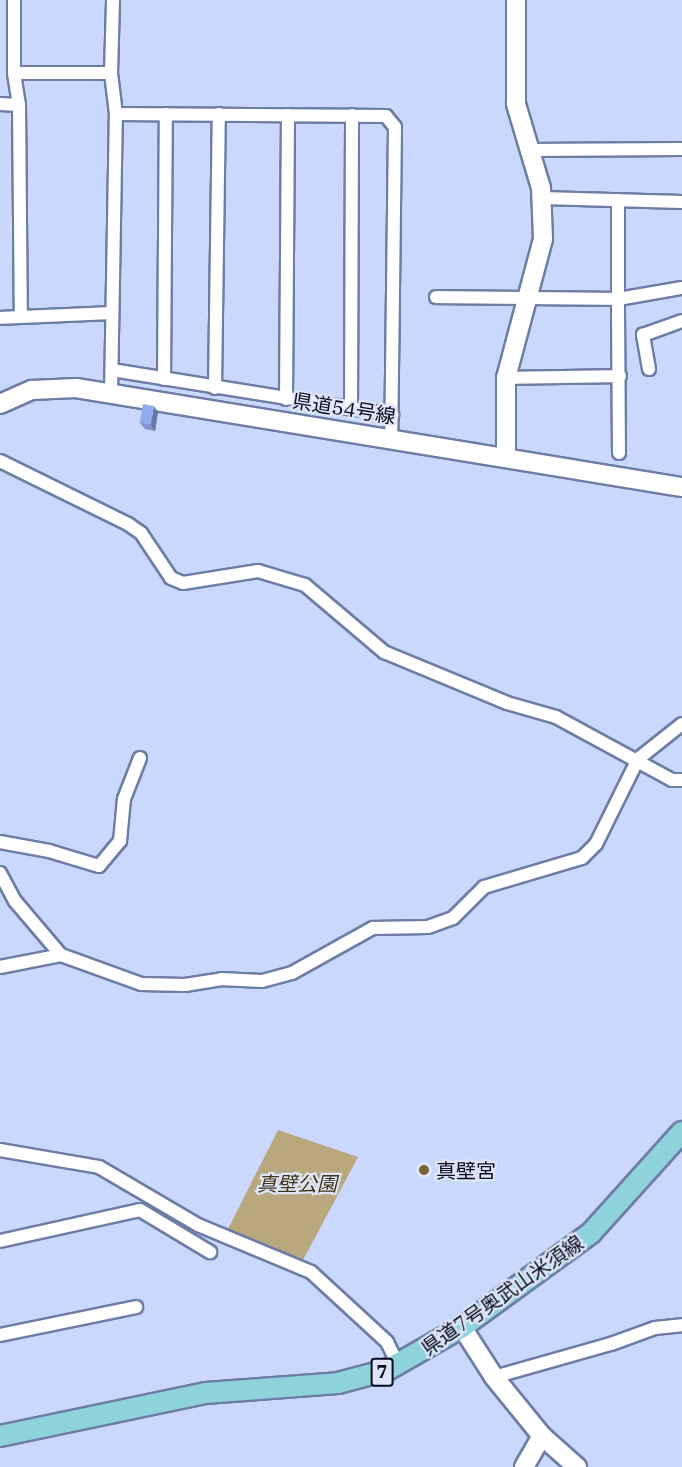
<!DOCTYPE html>
<html>
<head>
<meta charset="utf-8">
<style>
  body { margin:0 }
  #map { position:relative; width:682px; height:1467px; overflow:hidden; background:#c9d8fc; font-family:"IBM Plex Serif","Noto Sans JP",serif }
  div>[style] { position:absolute }
  [style*='--x'] { left:calc(var(--x)*1px); top:calc(var(--y)*1px); width:calc(var(--w)*1px); rotate:calc(var(--a)*1deg) }
  .green>* { inset:0; background:#b9a77d }
  .roads { filter:drop-shadow(2px 0 #6d7da5) drop-shadow(-2px 0 #6d7da5) drop-shadow(0 2px #6d7da5) drop-shadow(0 -2px #6d7da5) }
  .street>* { height:12px; margin:-6px; padding:0 6px; transform-origin:6px; border-radius:6px; background:#fff }
  .secondary>* { height:18px; margin:-9px; padding:0 9px; transform-origin:9px; border-radius:9px; background:#fff }
  .primary>* { height:20px; margin:-10px; padding:0 10px; transform-origin:10px; border-radius:10px; background:#8ed3dc }
  .wall>* { inset:0; background:#7d93cc }
  .shaded-wall>* { inset:0; background:#6678a6 }
  .building>* { inset:0; background:#91abed; transform-origin:0 0 }
  .dots>* { width:16px; height:16px; translate:-50% -50%; box-sizing:border-box; border:3px solid #dee5f8; border-radius:50% }
  span { translate:-50% -50%; white-space:nowrap; text-align:center; line-height:1.15; -webkit-text-stroke:4.5px #dee5f8; paint-order:stroke }
  .shield-label span { padding:2px 4px; background:#dee5f8; border:2px solid; border-radius:4px; -webkit-text-stroke-width:0 }
  .shield-label { font-size:18px; color:#070d1c; font-weight:700 }
  .street-label { font-size:20px; color:#070d1c }
  .poi-label { font-size:20px; color:#070d1c }
  .left { translate:0 -50%; text-align:left }
  .park-label { font-size:20px; color:#423514; font-style:italic }
</style>
</head>
<body>
<div id="map">
  <div class="green">
    <div style="clip-path:polygon(278px 1130px,358px 1157px,303px 1260px,226px 1233px)"></div>
  </div>
  <div class="roads">
    <div class="street">
      <div style="--x:14;--y:73;--w:97;--a:0"></div>
      <div style="--x:0;--y:104;--w:19;--a:3"></div>
      <div style="--x:19;--y:105;--w:32;--a:-99"></div>
      <div style="--x:14;--y:73;--w:73;--a:-90"></div>
      <div style="--x:19;--y:105;--w:212;--a:89.5"></div>
      <div style="--x:116;--y:114;--w:270;--a:0.4"></div>
      <div style="--x:386;--y:116;--w:14;--a:51"></div>
      <div style="--x:395;--y:127;--w:312;--a:90.7"></div>
      <div style="--x:528;--y:150;--w:154;--a:-0.4"></div>
      <div style="--x:542;--y:198;--w:140;--a:1.6"></div>
      <div style="--x:436;--y:297;--w:182;--a:0.6"></div>
      <div style="--x:618;--y:299;--w:99;--a:-90"></div>
      <div style="--x:0;--y:318;--w:112;--a:-2.6"></div>
      <div style="--x:649;--y:369;--w:35;--a:-100"></div>
      <div style="--x:643;--y:335;--w:41;--a:-19.7"></div>
      <div style="--x:112;--y:370;--w:284;--a:9.1"></div>
      <div style="--x:506;--y:378;--w:114;--a:-1"></div>
      <div style="--x:164;--y:379;--w:265;--a:-89.6"></div>
      <div style="--x:215;--y:388;--w:274;--a:-89.2"></div>
      <div style="--x:111;--y:394;--w:280;--a:-89"></div>
      <div style="--x:116;--y:114;--w:41;--a:-97"></div>
      <div style="--x:111;--y:73;--w:73;--a:-88.4"></div>
      <div style="--x:286;--y:399;--w:284;--a:-89.6"></div>
      <div style="--x:351;--y:409;--w:294;--a:-89.8"></div>
      <div style="--x:619;--y:453;--w:154;--a:-90.4"></div>
      <div style="--x:618;--y:299;--w:65;--a:-9.8"></div>
      <div style="--x:0;--y:461;--w:143;--a:26.2"></div>
      <div style="--x:128;--y:524;--w:16;--a:35"></div>
      <div style="--x:141;--y:533;--w:54;--a:56.3"></div>
      <div style="--x:171;--y:578;--w:13;--a:23"></div>
      <div style="--x:183;--y:583;--w:76;--a:-9.1"></div>
      <div style="--x:258;--y:571;--w:49;--a:16.6"></div>
      <div style="--x:305;--y:585;--w:104;--a:40.3"></div>
      <div style="--x:384;--y:652;--w:133;--a:22.5"></div>
      <div style="--x:507;--y:703;--w:51;--a:15.9"></div>
      <div style="--x:556;--y:717;--w:132;--a:28.5"></div>
      <div style="--x:672;--y:780;--w:10;--a:0"></div>
      <div style="--x:0;--y:842;--w:50;--a:10.4"></div>
      <div style="--x:49;--y:851;--w:52;--a:16.7"></div>
      <div style="--x:99;--y:866;--w:33;--a:-50"></div>
      <div style="--x:120;--y:841;--w:42;--a:-84.6"></div>
      <div style="--x:124;--y:799;--w:44;--a:-68.7"></div>
      <div style="--x:0;--y:873;--w:32;--a:62"></div>
      <div style="--x:15;--y:901;--w:71;--a:49.6"></div>
      <div style="--x:0;--y:967;--w:62;--a:-11.1"></div>
      <div style="--x:61;--y:955;--w:85;--a:19.9"></div>
      <div style="--x:141;--y:984;--w:44;--a:1.3"></div>
      <div style="--x:185;--y:985;--w:36;--a:-9"></div>
      <div style="--x:221;--y:979;--w:41;--a:2.8"></div>
      <div style="--x:262;--y:981;--w:31;--a:-15"></div>
      <div style="--x:292;--y:973;--w:93;--a:-29.1"></div>
      <div style="--x:373;--y:928;--w:55;--a:-1"></div>
      <div style="--x:428;--y:927;--w:27;--a:-20"></div>
      <div style="--x:453;--y:918;--w:44;--a:-45"></div>
      <div style="--x:484;--y:887;--w:102;--a:-16.5"></div>
      <div style="--x:582;--y:858;--w:20;--a:-45"></div>
      <div style="--x:596;--y:844;--w:95;--a:-63.7"></div>
      <div style="--x:638;--y:759;--w:56;--a:-38.5"></div>
      <div style="--x:0;--y:1150;--w:100;--a:9.7"></div>
      <div style="--x:99;--y:1167;--w:115;--a:30.4"></div>
      <div style="--x:198;--y:1225;--w:122;--a:22.6"></div>
      <div style="--x:311;--y:1272;--w:103;--a:42.6"></div>
      <div style="--x:387;--y:1342;--w:25;--a:64"></div>
      <div style="--x:0;--y:1241;--w:143;--a:-12.5"></div>
      <div style="--x:140;--y:1210;--w:82;--a:31"></div>
      <div style="--x:0;--y:1335;--w:139;--a:-11.6"></div>
      <div style="--x:494;--y:1377;--w:122;--a:-15.8"></div>
      <div style="--x:611;--y:1344;--w:47;--a:-20"></div>
      <div style="--x:655;--y:1328;--w:27;--a:-6"></div>
    </div>
    <div class="secondary">
      <div style="--x:0;--y:404;--w:35;--a:-24"></div>
      <div style="--x:32;--y:390;--w:44;--a:-2.6"></div>
      <div style="--x:76;--y:388;--w:614;--a:9.28"></div>
      <div style="--x:506;--y:458;--w:80;--a:-90"></div>
      <div style="--x:506;--y:378;--w:144;--a:-75.1"></div>
      <div style="--x:543;--y:239;--w:51;--a:-92.2"></div>
      <div style="--x:541;--y:188;--w:88;--a:-106.6"></div>
      <div style="--x:516;--y:104;--w:104;--a:-90"></div>
      <div style="--x:462;--y:1327;--w:59;--a:57.4"></div>
      <div style="--x:494;--y:1377;--w:76;--a:50.9"></div>
      <div style="--x:542;--y:1436;--w:47;--a:41.5"></div>
      <div style="--x:524;--y:1467;--w:36;--a:-60"></div>
    </div>
    <div class="primary">
      <div style="--x:0;--y:1436;--w:210;--a:-11.8"></div>
      <div style="--x:206;--y:1393;--w:132;--a:-4.3"></div>
      <div style="--x:338;--y:1383;--w:51;--a:-14.9"></div>
      <div style="--x:387;--y:1370;--w:86;--a:-29.8"></div>
      <div style="--x:462;--y:1327;--w:160;--a:-36.1"></div>
      <div style="--x:591;--y:1233;--w:136;--a:-48"></div>
    </div>
  </div>
  <div class="wall">
    <div style="clip-path:polygon(158px 412px,155px 431px,145px 429px,140px 423px)"></div>
  </div>
  <div class="shaded-wall">
    <div style="clip-path:polygon(154px 406px,158px 412px,155px 431px,151px 425px)"></div>
  </div>
  <div class="building">
    <div style="left:143px;top:404px;width:11px;height:19px;rotate:10deg"></div>
  </div>
  <div class="dots">
    <div style="left:424px;top:1170px;background:#786433"></div>
  </div>
  <div class="shield-label">
    <span style="left:382px;top:1372px">7</span>
  </div>
  <div class="street-label">
    <span style="left:344px;top:408px;rotate:9deg">県道54号線</span>
    <span style="left:502px;top:1295px;rotate:-35deg">県道7号奥武山米須線</span>
  </div>
  <div class="poi-label">
    <span class="left" style="left:436px;top:1170px">真壁宮</span>
  </div>
  <div class="park-label">
    <span style="left:297px;top:1183px">真壁公園</span>
  </div>
</div>
</body>
</html>
